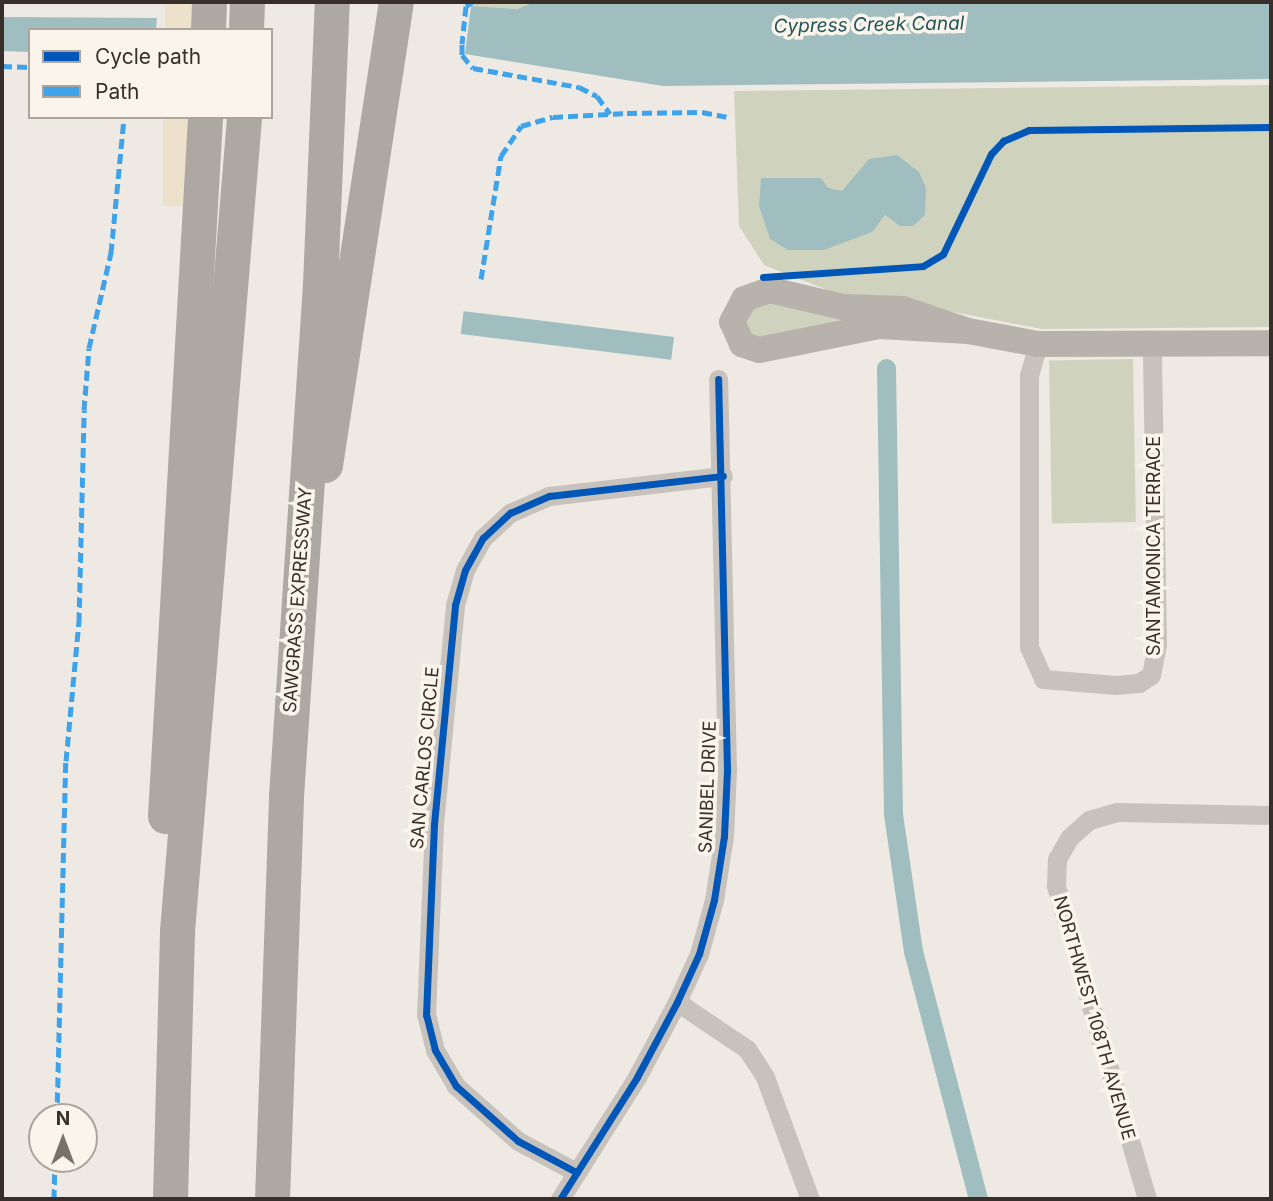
<!DOCTYPE html>
<html>
<head>
<meta charset="utf-8">
<style>
  body { margin:0 }
  #map { position:relative; width:1273px; height:1201px; overflow:hidden; background:#eee9e3; font-family:Inter,sans-serif }
  div>[style] { position:absolute }
  [style*='--x'] { left:calc(var(--x)*1px); top:calc(var(--y)*1px); width:calc(var(--w)*1px); rotate:calc(var(--a)*1deg) }
  .green>* { inset:0; background:#cfd3be; transform-origin:0 0 }
  .sand>* { inset:0; background:#ede1cb; transform-origin:0 0 }
  .water>* { inset:0; background:#a0bebf; transform-origin:0 0 }
  .canal>* { height:19px; margin:-9.5px; padding:0 9.5px; transform-origin:9.5px; border-radius:9.5px; background:#a0bebf }
  .street>* { height:19px; margin:-9.5px; padding:0 9.5px; transform-origin:9.5px; border-radius:9.5px; background:#c8c2bc }
  .secondary>* { height:26px; margin:-13px; padding:0 13px; transform-origin:13px; border-radius:13px; background:#b8b2ad }
  .highway>* { height:35px; margin:-17.5px; padding:0 17.5px; transform-origin:17.5px; border-radius:17.5px; background:#ada8a2 }
  .quiet>* { height:5px; margin-top:-2.5px; transform-origin:0; background:repeating-linear-gradient(90deg,#3fa3eb 0 10px,transparent 0 15px) }
  .cycleway>* { height:7px; margin:-3.5px; padding:0 3.5px; transform-origin:3.5px; border-radius:3.5px; background:#0057b8 }
  span { translate:-50% -50%; white-space:nowrap; text-align:center; line-height:1.15; -webkit-text-stroke:7px #faf4eb; paint-order:stroke }
  .street-label { font-size:18px; color:#382f2a }
  .water-label { font-size:19px; color:#205459; font-style:italic }
  .frame { position:absolute; inset:0; border:4px solid #382f2a; pointer-events:none }
  .legend { position:absolute; left:28px; top:28px; width:245px; height:91px; box-sizing:border-box; background:#faf4eb; border:2px solid #aca59e; margin:0; padding:9px 12px; list-style:none; font-size:21px; color:#382f2a }
  .legend li { display:flex; align-items:center; gap:14px; height:35px }
  .legend b { width:35px; border:2px solid #aca59e }
  .north { position:absolute; left:28px; top:1103px; width:70px; height:70px; box-sizing:border-box; background:#faf4eb; border:2px solid #aca59e; border-radius:50%; rotate:0deg; font-size:19px; font-weight:700; line-height:28px; text-align:center; color:#382f2a }
  .north::after { content:''; display:block; margin:auto; width:24px; height:32px; background:#78706b; clip-path:polygon(50% 0,100% 100%,50% 72%,0 100%) }
</style>
</head>
<body>
<div id="map">
  <div class="green">
    <div style="clip-path:polygon(472px 2px,534px 2px,517px 9px,471px 6px)"></div>
    <div style="clip-path:polygon(1271px 85px,1271px 327px,1042px 329px,891px 300px,848px 298px,764px 265px,739px 226px,734px 91px)"></div>
    <div style="clip-path:polygon(777px 301px,867px 320px,761px 339px,747px 333px,745px 312px)"></div>
    <div style="left:1133px;top:359px;width:163px;height:84px;rotate:89deg"></div>
  </div>
  <div class="sand">
    <div style="left:165px;top:2px;width:34px;height:28px"></div>
    <div style="left:163px;top:117px;width:32px;height:89px"></div>
  </div>
  <div class="water">
    <div style="clip-path:polygon(534px 2px,1271px 2px,1271px 79px,663px 86px,465px 54px,471px 6px,517px 9px)"></div>
    <div style="clip-path:polygon(2px 17px,157px 18px,156px 30px,30px 30px,30px 52px,2px 51px)"></div>
    <div style="clip-path:polygon(897px 155px,919px 172px,926px 188px,925px 215px,913px 226px,900px 226px,885px 215px,872px 232px,824px 250px,788px 250px,770px 239px,759px 206px,761px 178px,821px 178px,828px 188px,842px 191px,869px 159px)"></div>
    <div style="left:674px;top:337px;width:23px;height:212px;rotate:97deg"></div>
  </div>
  <div class="canal">
    <div style="--x:886;--y:368;--w:446;--a:89.1"></div>
    <div style="--x:893;--y:814;--w:138;--a:81.7"></div>
    <div style="--x:913;--y:951;--w:256;--a:75.3"></div>
  </div>
  <div class="street">
    <div style="--x:1038;--y:344;--w:33;--a:106"></div>
    <div style="--x:1029;--y:376;--w:271;--a:90"></div>
    <div style="--x:1029;--y:647;--w:35;--a:66"></div>
    <div style="--x:1043;--y:679;--w:73;--a:4.7"></div>
    <div style="--x:1116;--y:685;--w:23;--a:-5"></div>
    <div style="--x:1139;--y:683;--w:14;--a:-34"></div>
    <div style="--x:1151;--y:675;--w:32;--a:-79"></div>
    <div style="--x:1157;--y:644;--w:300;--a:-91"></div>
    <div style="--x:677;--y:1002;--w:84;--a:33.9"></div>
    <div style="--x:747;--y:1049;--w:33;--a:57"></div>
    <div style="--x:765;--y:1077;--w:130;--a:69.8"></div>
    <div style="--x:576;--y:1172;--w:66;--a:-151.9"></div>
    <div style="--x:518;--y:1141;--w:83;--a:-138.4"></div>
    <div style="--x:456;--y:1086;--w:42;--a:-120.3"></div>
    <div style="--x:435;--y:1050;--w:36;--a:-104"></div>
    <div style="--x:426;--y:1015;--w:191;--a:-87.6"></div>
    <div style="--x:434;--y:824;--w:220;--a:-84.5"></div>
    <div style="--x:455;--y:605;--w:36;--a:-74"></div>
    <div style="--x:465;--y:570;--w:37;--a:-61"></div>
    <div style="--x:483;--y:538;--w:37;--a:-43"></div>
    <div style="--x:510;--y:513;--w:43;--a:-23.6"></div>
    <div style="--x:549;--y:496;--w:175;--a:-6.6"></div>
    <div style="--x:560;--y:1199;--w:144;--a:-57.7"></div>
    <div style="--x:637;--y:1077;--w:85;--a:-61.9"></div>
    <div style="--x:677;--y:1002;--w:53;--a:-65.4"></div>
    <div style="--x:699;--y:954;--w:56;--a:-74.5"></div>
    <div style="--x:714;--y:900;--w:65;--a:-81.1"></div>
    <div style="--x:724;--y:836;--w:66;--a:-87.4"></div>
    <div style="--x:727;--y:770;--w:391;--a:-91.3"></div>
    <div style="--x:1147;--y:1199;--w:327;--a:-106.2"></div>
    <div style="--x:1056;--y:885;--w:26;--a:-88"></div>
    <div style="--x:1057;--y:859;--w:24;--a:-60"></div>
    <div style="--x:1069;--y:838;--w:27;--a:-42"></div>
    <div style="--x:1089;--y:820;--w:29;--a:-16"></div>
    <div style="--x:1117;--y:812;--w:154;--a:1.1"></div>
  </div>
  <div class="secondary">
    <div style="--x:968;--y:331;--w:89;--a:-176.8"></div>
    <div style="--x:879;--y:326;--w:122;--a:168.7"></div>
    <div style="--x:759;--y:350;--w:18;--a:-161"></div>
    <div style="--x:742;--y:344;--w:24;--a:-114"></div>
    <div style="--x:732;--y:322;--w:26;--a:-62"></div>
    <div style="--x:744;--y:299;--w:28;--a:-19"></div>
    <div style="--x:770;--y:290;--w:75;--a:13.1"></div>
    <div style="--x:843;--y:307;--w:60;--a:1.9"></div>
    <div style="--x:903;--y:309;--w:69;--a:18.7"></div>
    <div style="--x:968;--y:331;--w:71;--a:10.5"></div>
    <div style="--x:1038;--y:344;--w:233;--a:-0.2"></div>
  </div>
  <div class="highway">
    <div style="--x:208;--y:30;--w:28;--a:-88"></div>
    <div style="--x:246;--y:30;--w:28;--a:-88"></div>
    <div style="--x:325;--y:465;--w:468;--a:-81.3"></div>
    <div style="--x:165;--y:816;--w:700;--a:-86.72"></div>
    <div style="--x:170;--y:1199;--w:268;--a:-88.5"></div>
    <div style="--x:177;--y:931;--w:817;--a:-85.29"></div>
    <div style="--x:272;--y:1199;--w:403;--a:-88"></div>
    <div style="--x:286;--y:796;--w:513;--a:-86.2"></div>
    <div style="--x:320;--y:284;--w:282;--a:-87.6"></div>
  </div>
  <div class="quiet">
    <div style="--x:472;--y:2;--w:7;--a:146"></div>
    <div style="--x:466;--y:6;--w:38;--a:96"></div>
    <div style="--x:462;--y:44;--w:11;--a:90"></div>
    <div style="--x:462;--y:55;--w:17;--a:50"></div>
    <div style="--x:473;--y:68;--w:108;--a:10.2"></div>
    <div style="--x:579;--y:87;--w:20;--a:27"></div>
    <div style="--x:597;--y:96;--w:22;--a:54"></div>
    <div style="--x:2;--y:66;--w:28;--a:2"></div>
    <div style="--x:481;--y:279;--w:125;--a:-80.8"></div>
    <div style="--x:501;--y:156;--w:36;--a:-56"></div>
    <div style="--x:521;--y:126;--w:33;--a:-16"></div>
    <div style="--x:553;--y:117;--w:74;--a:-3.1"></div>
    <div style="--x:627;--y:113;--w:75;--a:-0.8"></div>
    <div style="--x:702;--y:112;--w:25;--a:11"></div>
    <div style="--x:57;--y:1117;--w:356;--a:-88.6"></div>
    <div style="--x:66;--y:761;--w:140;--a:-84.7"></div>
    <div style="--x:79;--y:622;--w:212;--a:-88.6"></div>
    <div style="--x:84;--y:410;--w:62;--a:-85.4"></div>
    <div style="--x:89;--y:348;--w:98;--a:-77"></div>
    <div style="--x:111;--y:253;--w:137;--a:-84.5"></div>
    <div style="--x:54;--y:1199;--w:40;--a:-88.6"></div>
  </div>
  <div class="cycleway">
    <div style="--x:763;--y:277;--w:160;--a:-3.9"></div>
    <div style="--x:923;--y:266;--w:23;--a:-31"></div>
    <div style="--x:943;--y:254;--w:111;--a:-64.4"></div>
    <div style="--x:991;--y:154;--w:18;--a:-47"></div>
    <div style="--x:1003;--y:141;--w:28;--a:-23"></div>
    <div style="--x:1029;--y:130;--w:242;--a:-0.7"></div>
    <div style="--x:576;--y:1172;--w:66;--a:-151.9"></div>
    <div style="--x:518;--y:1141;--w:83;--a:-138.4"></div>
    <div style="--x:456;--y:1086;--w:42;--a:-120.3"></div>
    <div style="--x:435;--y:1050;--w:36;--a:-104"></div>
    <div style="--x:426;--y:1015;--w:191;--a:-87.6"></div>
    <div style="--x:434;--y:824;--w:220;--a:-84.5"></div>
    <div style="--x:455;--y:605;--w:36;--a:-74"></div>
    <div style="--x:465;--y:570;--w:37;--a:-61"></div>
    <div style="--x:483;--y:538;--w:37;--a:-43"></div>
    <div style="--x:510;--y:513;--w:43;--a:-23.6"></div>
    <div style="--x:549;--y:496;--w:175;--a:-6.6"></div>
    <div style="--x:560;--y:1199;--w:144;--a:-57.7"></div>
    <div style="--x:637;--y:1077;--w:85;--a:-61.9"></div>
    <div style="--x:677;--y:1002;--w:53;--a:-65.4"></div>
    <div style="--x:699;--y:954;--w:56;--a:-74.5"></div>
    <div style="--x:714;--y:900;--w:65;--a:-81.1"></div>
    <div style="--x:724;--y:836;--w:66;--a:-87.4"></div>
    <div style="--x:727;--y:770;--w:391;--a:-91.3"></div>
  </div>
  <div class="street-label">
    <span style="left:1154px;top:546px;rotate:-90deg">SANTAMONICA TERRACE</span>
    <span style="left:298px;top:600px;rotate:-86deg">SAWGRASS EXPRESSWAY</span>
    <span style="left:425px;top:758px;rotate:-85deg">SAN CARLOS CIRCLE</span>
    <span style="left:708px;top:787px;rotate:-88deg">SANIBEL DRIVE</span>
    <span style="left:1094px;top:1018px;rotate:74deg">NORTHWEST 108TH AVENUE</span>
  </div>
  <div class="water-label">
    <span style="left:869px;top:25px;rotate:-1deg">Cypress Creek Canal</span>
  </div>
  <div class="frame"></div>
  <ul class="legend">
  <li><b style="height:9px;background:#0057b8"></b>Cycle path</li>
  <li><b style="height:9px;background:#3fa3eb"></b>Path</li>
  </ul>
  <div class="north">N</div>
</div>
</body>
</html>
